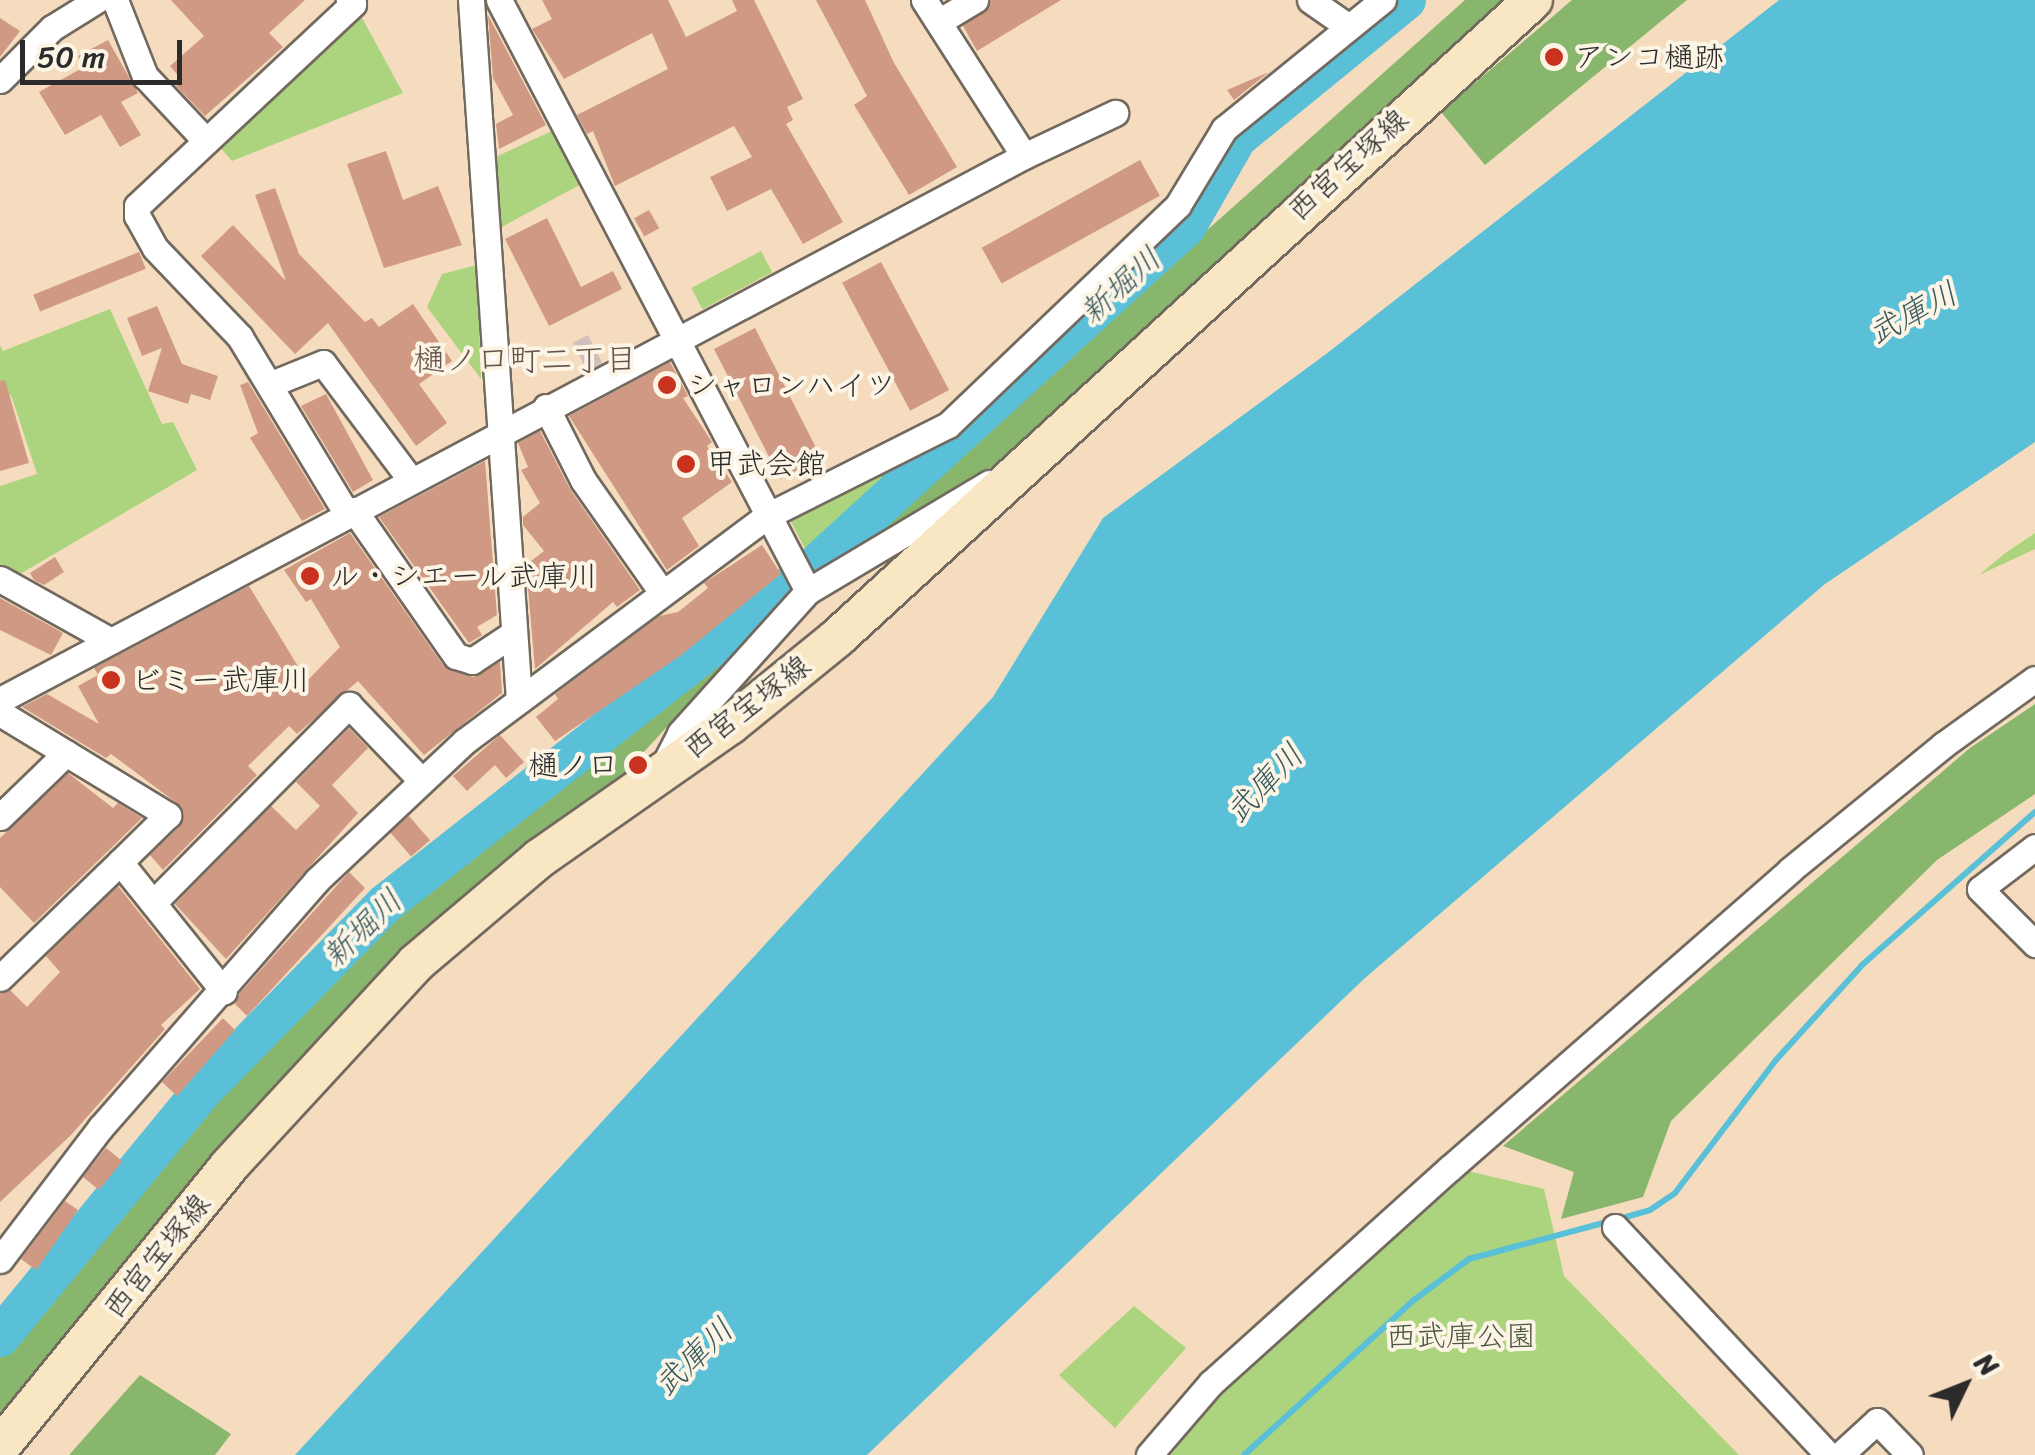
<!DOCTYPE html>
<html>
<head>
<meta charset="utf-8">
<style>
  body { margin:0 }
  #map { position:relative; width:2035px; height:1455px; overflow:hidden; background:#f5dcbf; font-family:Sriracha,"Klee One",sans-serif }
  div>[style] { position:absolute }
  [style*='--x'] { left:calc(var(--x)*1px); top:calc(var(--y)*1px); width:calc(var(--w)*1px); rotate:calc(var(--a)*1deg) }
  .industrial>* { inset:0; background:#d1bfbd; transform-origin:0 0 }
  .green>* { inset:0; background:#acd47e; transform-origin:0 0 }
  .forest>* { inset:0; background:#89b66d }
  .water>* { inset:0; background:#5ac0d8 }
  .stream>* { height:6px; margin:-3px; padding:0 3px; transform-origin:3px; border-radius:3px; background:#5ac0d8 }
  .river>* { height:40px; margin:-20px; padding:0 20px; transform-origin:20px; border-radius:20px; background:#5ac0d8 }
  .building>* { inset:0; background:#d09984; transform-origin:0 0 }
  .roads { filter:drop-shadow(2px 0 #72695f) drop-shadow(-2px 0 #72695f) drop-shadow(0 2px #72695f) drop-shadow(0 -2px #72695f) }
  .street>* { height:25px; margin:-12.5px; padding:0 12.5px; transform-origin:12.5px; border-radius:12.5px; background:#fff }
  .secondary>* { height:38px; margin:-19px; padding:0 19px; transform-origin:19px; border-radius:19px; background:#f9e7c3 }
  .dots>* { width:28px; height:28px; translate:-50% -50%; box-sizing:border-box; border:5px solid #fcf5e5; border-radius:50% }
  span { translate:-50% -50%; white-space:nowrap; text-align:center; line-height:1.15; -webkit-text-stroke:8px #fcf5e5; paint-order:stroke }
  .poi-label { font-size:30px; color:#2b2b2b }
  .left { translate:0 -50%; text-align:left }
  .right { translate:-100% -50%; text-align:right }
  .street-label { font-size:30px; color:#2b2b2b }
  .park-label { font-size:30px; color:#4b5540 }
  .water-label { font-size:32px; color:#39585f; font-style:italic }
  .neighbourhood-label { font-size:32px; color:#65524a }
  .north { position:absolute; left:1915px; top:1335px; width:100px; height:100px; -webkit-text-stroke:8px #fcf5e5; paint-order:stroke; rotate:47deg; font-size:28px; font-weight:700; line-height:40px; text-align:center; color:#2b2b2b }
  .north::after { content:''; display:block; margin:auto; width:35px; height:45px; background:#2b2b2b; clip-path:polygon(50% 0,100% 100%,50% 72%,0 100%) }
  .scale { position:absolute; left:20px; top:40px; width:162px; height:45px; box-sizing:border-box; border:5px solid #2b2b2b; border-top:0; padding-left:12px; font-size:30px; line-height:35px; white-space:nowrap; color:#2b2b2b; -webkit-text-stroke:8px #fcf5e5; paint-order:stroke }
</style>
</head>
<body>
<div id="map">
  <div class="industrial">
    <div style="left:588px;top:335px;width:33px;height:17px;rotate:63deg"></div>
  </div>
  <div class="green">
    <div style="clip-path:polygon(361px 16px,403px 93px,232px 161px,218px 145px)"></div>
    <div style="clip-path:polygon(556px 129px,583px 183px,498px 229px,489px 160px)"></div>
    <div style="left:761px;top:251px;width:24px;height:79px;rotate:62deg"></div>
    <div style="clip-path:polygon(477px 265px,481px 379px,427px 307px,442px 274px)"></div>
    <div style="clip-path:polygon(110px 309px,162px 424px,173px 422px,197px 470px,15px 577px,0 569px,0 486px,37px 474px,11px 395px,0 398px,0 345px,3px 351px)"></div>
    <div style="clip-path:polygon(878px 472px,891px 493px,810px 558px,788px 516px)"></div>
    <div style="clip-path:polygon(2035px 533px,2035px 549px,1979px 575px,2004px 554px)"></div>
    <div style="clip-path:polygon(1468px 1171px,1544px 1189px,1564px 1276px,1739px 1455px,1171px 1455px,1220px 1393px)"></div>
    <div style="clip-path:polygon(1134px 1306px,1186px 1348px,1115px 1428px,1059px 1375px)"></div>
  </div>
  <div class="forest">
    <div style="clip-path:polygon(1465px 0,1517px 0,1027px 446px,867px 540px,862px 533px,897px 502px,878px 472px,990px 424px)"></div>
    <div style="clip-path:polygon(1572px 0,1687px 0,1485px 165px,1441px 112px)"></div>
    <div style="clip-path:polygon(724px 646px,733px 655px,642px 754px,0 1430px,0 1358px,304px 995px,403px 904px)"></div>
    <div style="clip-path:polygon(2035px 704px,2035px 794px,1937px 860px,1671px 1121px,1643px 1197px,1561px 1219px,1574px 1172px,1503px 1146px,1970px 748px)"></div>
    <div style="clip-path:polygon(140px 1375px,231px 1434px,215px 1455px,69px 1455px)"></div>
  </div>
  <div class="water">
    <div style="clip-path:polygon(1779px 0,2035px 0,2035px 442px,1825px 584px,1365px 978px,867px 1455px,295px 1455px,993px 697px,1103px 518px,1326px 354px)"></div>
  </div>
  <div class="stream">
    <div style="--x:1619;--y:1219;--w:32;--a:-16"></div>
    <div style="--x:1650;--y:1210;--w:30;--a:-34"></div>
    <div style="--x:1675;--y:1193;--w:167;--a:-52.8"></div>
    <div style="--x:1776;--y:1060;--w:128;--a:-47.8"></div>
    <div style="--x:1862;--y:965;--w:231;--a:-41.5"></div>
    <div style="--x:1244;--y:1455;--w:230;--a:-42.4"></div>
    <div style="--x:1414;--y:1300;--w:69;--a:-36.7"></div>
    <div style="--x:1469;--y:1259;--w:143;--a:-15"></div>
  </div>
  <div class="river">
    <div style="--x:820;--y:561;--w:495;--a:-42.4"></div>
    <div style="--x:1186;--y:227;--w:103;--a:-60.2"></div>
    <div style="--x:1237;--y:138;--w:218;--a:-39.2"></div>
    <div style="--x:0;--y:1337;--w:317;--a:-50.6"></div>
    <div style="--x:201;--y:1092;--w:263;--a:-45.6"></div>
    <div style="--x:385;--y:904;--w:513;--a:-38.19"></div>
  </div>
  <div class="building">
    <div style="clip-path:polygon(171px 0,305px 0,269px 33px,283px 47px,205px 116px,176px 86px,182px 80px,170px 66px,204px 36px)"></div>
    <div style="clip-path:polygon(542px 0,668px 0,686px 37px,737px 11px,732px 0,754px 0,803px 99px,787px 107px,793px 120px,786px 124px,843px 222px,803px 244px,771px 189px,727px 211px,710px 177px,752px 157px,734px 126px,615px 186px,593px 131px,587px 134px,577px 115px,668px 69px,652px 33px,564px 79px,532px 29px,552px 19px)"></div>
    <div style="clip-path:polygon(816px 0,865px 0,894px 63px,957px 167px,909px 195px,854px 105px,867px 96px)"></div>
    <div style="clip-path:polygon(991px 0,1061px 0,977px 51px,963px 26px)"></div>
    <div style="clip-path:polygon(488px 15px,546px 125px,499px 149px,496px 124px,513px 115px,493px 78px)"></div>
    <div style="clip-path:polygon(0 18px,20px 31px,0 57px)"></div>
    <div style="clip-path:polygon(108px 40px,138px 93px,121px 102px,141px 135px,120px 147px,101px 115px,65px 135px,39px 92px,84px 67px,78px 56px)"></div>
    <div style="clip-path:polygon(1269px 72px,1234px 100px,1227px 90px)"></div>
    <div style="clip-path:polygon(386px 151px,403px 200px,438px 186px,462px 245px,384px 268px,347px 164px)"></div>
    <div style="left:1140px;top:160px;width:41px;height:181px;rotate:61deg"></div>
    <div style="clip-path:polygon(275px 188px,299px 254px,365px 322px,372px 318px,379px 327px,413px 304px,452px 361px,419px 384px,447px 423px,416px 446px,328px 323px,295px 354px,201px 256px,233px 225px,286px 281px,255px 195px)"></div>
    <div style="left:649px;top:210px;width:21px;height:17px;rotate:61deg"></div>
    <div style="clip-path:polygon(547px 218px,581px 287px,613px 271px,622px 289px,549px 326px,505px 239px)"></div>
    <div style="left:139px;top:252px;width:18px;height:114px;rotate:68deg"></div>
    <div style="left:881px;top:262px;width:145px;height:44px;rotate:62deg"></div>
    <div style="clip-path:polygon(157px 306px,182px 364px,218px 376px,210px 400px,191px 394px,188px 404px,148px 391px,162px 348px,142px 356px,127px 318px)"></div>
    <div style="left:755px;top:328px;width:146px;height:46px;rotate:63deg"></div>
    <div style="clip-path:polygon(670px 362px,688px 396px,683px 398px,712px 442px,707px 446px,732px 482px,682px 518px,699px 546px,667px 570px,569px 416px)"></div>
    <div style="clip-path:polygon(5px 380px,29px 463px,0 471px,0 381px)"></div>
    <div style="clip-path:polygon(248px 382px,325px 509px,302px 521px,250px 438px,258px 433px,240px 385px)"></div>
    <div style="clip-path:polygon(326px 394px,373px 480px,353px 492px,301px 406px)"></div>
    <div style="clip-path:polygon(540px 431px,570px 489px,640px 590px,617px 607px,613px 602px,535px 669px,526px 565px,544px 551px,523px 525px,523px 517px,540px 503px,521px 470px,528px 467px,518px 443px)"></div>
    <div style="clip-path:polygon(485px 461px,497px 615px,477px 627px,482px 635px,469px 643px,379px 517px)"></div>
    <div style="clip-path:polygon(350px 533px,443px 665px,473px 677px,500px 662px,502px 693px,424px 755px,358px 681px,297px 734px,289px 726px,248px 766px,257px 775px,163px 870px,150px 855px,180px 826px,182px 807px,111px 754px,106px 758px,22px 707px,47px 694px,99px 724px,78px 686px,98px 675px,94px 668px,249px 586px,307px 681px,340px 647px,311px 599px,306px 602px,284px 570px)"></div>
    <div style="clip-path:polygon(762px 545px,781px 574px,680px 656px,555px 741px,536px 717px,558px 699px,555px 694px,659px 616px,678px 612px,708px 588px,704px 583px)"></div>
    <div style="clip-path:polygon(55px 557px,64px 572px,44px 585px,34px 580px,30px 573px)"></div>
    <div style="clip-path:polygon(0 598px,63px 633px,51px 655px,0 630px)"></div>
    <div style="clip-path:polygon(349px 728px,368px 748px,332px 785px,358px 813px,226px 959px,175px 904px,271px 806px,296px 830px,320px 806px,296px 782px)"></div>
    <div style="clip-path:polygon(500px 735px,524px 762px,506px 778px,495px 765px,467px 791px,453px 776px)"></div>
    <div style="clip-path:polygon(68px 773px,113px 808px,118px 803px,142px 818px,34px 923px,0 887px,0 838px)"></div>
    <div style="left:409px;top:816px;width:32px;height:25px;rotate:49deg"></div>
    <div style="clip-path:polygon(349px 872px,365px 888px,247px 1016px,235px 1004px,240px 993px)"></div>
    <div style="clip-path:polygon(118px 886px,200px 989px,161px 1025px,165px 1029px,71px 1135px,0 1202px,0 994px,10px 990px,27px 1007px,60px 972px,46px 956px)"></div>
    <div style="clip-path:polygon(223px 1018px,235px 1030px,177px 1096px,162px 1082px)"></div>
    <div style="left:106px;top:1148px;width:21px;height:37px;rotate:39deg"></div>
    <div style="clip-path:polygon(65px 1201px,78px 1210px,36px 1270px,21px 1259px)"></div>
  </div>
  <div class="roads">
    <div class="street">
      <div style="--x:115;--y:0;--w:82;--a:68.5"></div>
      <div style="--x:145;--y:76;--w:89;--a:46.8"></div>
      <div style="--x:471;--y:0;--w:702;--a:86.08"></div>
      <div style="--x:499;--y:0;--w:667;--a:62.4"></div>
      <div style="--x:924;--y:0;--w:185;--a:57.3"></div>
      <div style="--x:1024;--y:156;--w:101;--a:-25.3"></div>
      <div style="--x:1310;--y:0;--w:44;--a:34.8"></div>
      <div style="--x:940;--y:21;--w:41;--a:-31"></div>
      <div style="--x:0;--y:80;--w:74;--a:-45"></div>
      <div style="--x:52;--y:28;--w:53;--a:-31.9"></div>
      <div style="--x:271;--y:384;--w:56;--a:-22"></div>
      <div style="--x:323;--y:363;--w:145;--a:53.1"></div>
      <div style="--x:546;--y:407;--w:82;--a:63.1"></div>
      <div style="--x:583;--y:480;--w:136;--a:54.9"></div>
      <div style="--x:354;--y:510;--w:178;--a:55.1"></div>
      <div style="--x:456;--y:656;--w:17;--a:17"></div>
      <div style="--x:472;--y:661;--w:50;--a:-33.7"></div>
      <div style="--x:347;--y:514;--w:207;--a:-121.2"></div>
      <div style="--x:240;--y:337;--w:123;--a:-133.7"></div>
      <div style="--x:155;--y:248;--w:37;--a:-119"></div>
      <div style="--x:137;--y:216;--w:10;--a:-90"></div>
      <div style="--x:137;--y:206;--w:296;--a:-43.1"></div>
      <div style="--x:353;--y:4;--w:6;--a:-135"></div>
      <div style="--x:0;--y:579;--w:127;--a:29.2"></div>
      <div style="--x:0;--y:700;--w:1160;--a:-27.98"></div>
      <div style="--x:0;--y:713;--w:197;--a:31.3"></div>
      <div style="--x:168;--y:815;--w:67;--a:135.6"></div>
      <div style="--x:120;--y:862;--w:166;--a:51.3"></div>
      <div style="--x:663;--y:767;--w:38;--a:-63"></div>
      <div style="--x:680;--y:733;--w:191;--a:-48"></div>
      <div style="--x:808;--y:591;--w:211;--a:-30.8"></div>
      <div style="--x:0;--y:817;--w:92;--a:-44.1"></div>
      <div style="--x:2035;--y:847;--w:69;--a:142.6"></div>
      <div style="--x:1980;--y:889;--w:78;--a:45"></div>
      <div style="--x:153;--y:903;--w:279;--a:-45.3"></div>
      <div style="--x:349;--y:705;--w:105;--a:46.2"></div>
      <div style="--x:0;--y:978;--w:167;--a:-44"></div>
      <div style="--x:1615;--y:1227;--w:312;--a:46.9"></div>
      <div style="--x:0;--y:1260;--w:167;--a:-52.8"></div>
      <div style="--x:101;--y:1127;--w:328;--a:-48.8"></div>
      <div style="--x:317;--y:880;--w:203;--a:-43.2"></div>
      <div style="--x:465;--y:741;--w:374;--a:-36.7"></div>
      <div style="--x:765;--y:517;--w:205;--a:-26.7"></div>
      <div style="--x:948;--y:425;--w:318;--a:-43.7"></div>
      <div style="--x:1178;--y:205;--w:89;--a:-58.8"></div>
      <div style="--x:1224;--y:129;--w:205;--a:-39.1"></div>
      <div style="--x:1149;--y:1455;--w:95;--a:-49.3"></div>
      <div style="--x:1211;--y:1383;--w:321;--a:-42"></div>
      <div style="--x:1450;--y:1168;--w:452;--a:-41.2"></div>
      <div style="--x:1790;--y:870;--w:198;--a:-39.2"></div>
      <div style="--x:1943;--y:745;--w:113;--a:-35.7"></div>
      <div style="--x:1840;--y:1455;--w:50;--a:-42.6"></div>
      <div style="--x:1877;--y:1421;--w:47;--a:45.9"></div>
    </div>
    <div class="secondary">
      <div style="--x:0;--y:1447;--w:361;--a:-50.8"></div>
      <div style="--x:228;--y:1167;--w:277;--a:-47.3"></div>
      <div style="--x:416;--y:963;--w:162;--a:-40.3"></div>
      <div style="--x:540;--y:858;--w:232;--a:-35"></div>
      <div style="--x:730;--y:725;--w:138;--a:-39.1"></div>
      <div style="--x:837;--y:638;--w:944;--a:-42.51"></div>
    </div>
  </div>
  <div class="dots">
    <div style="left:1554px;top:57px;background:#c8321e"></div>
    <div style="left:667px;top:385px;background:#c8321e"></div>
    <div style="left:686px;top:464px;background:#c8321e"></div>
    <div style="left:310px;top:576px;background:#c8321e"></div>
    <div style="left:111px;top:680px;background:#c8321e"></div>
    <div style="left:638px;top:765px;background:#c8321e"></div>
  </div>
  <div class="poi-label">
    <span class="left" style="left:1574px;top:57px">アンコ樋跡</span>
    <span class="left" style="left:687px;top:385px">シャロンハイツ</span>
    <span class="left" style="left:706px;top:464px">甲武会館</span>
    <span class="left" style="left:330px;top:576px">ル・シエール武庫川</span>
    <span class="left" style="left:131px;top:680px">ビミー武庫川</span>
    <span class="right" style="left:618px;top:765px">樋ノ口</span>
  </div>
  <div class="street-label">
    <span style="left:1348px;top:165px;rotate:-42deg">西宮宝塚線</span>
    <span style="left:747px;top:707px;rotate:-37deg">西宮宝塚線</span>
    <span style="left:157px;top:1256px;rotate:-51deg">西宮宝塚線</span>
  </div>
  <div class="park-label">
    <span style="left:1461px;top:1336px">西武庫公園</span>
  </div>
  <div class="water-label">
    <span style="left:1121px;top:286px;rotate:-42deg">新堀川</span>
    <span style="left:1913px;top:314px;rotate:-28deg">武庫川</span>
    <span style="left:1265px;top:784px;rotate:-46deg">武庫川</span>
    <span style="left:363px;top:929px;rotate:-44deg">新堀川</span>
    <span style="left:694px;top:1358px;rotate:-44deg">武庫川</span>
  </div>
  <div class="neighbourhood-label">
    <span style="left:525px;top:360px">樋ノ口町二丁目</span>
  </div>
  <div class="north">N</div>
  <div class="scale">50 m</div>
</div>
</body>
</html>
